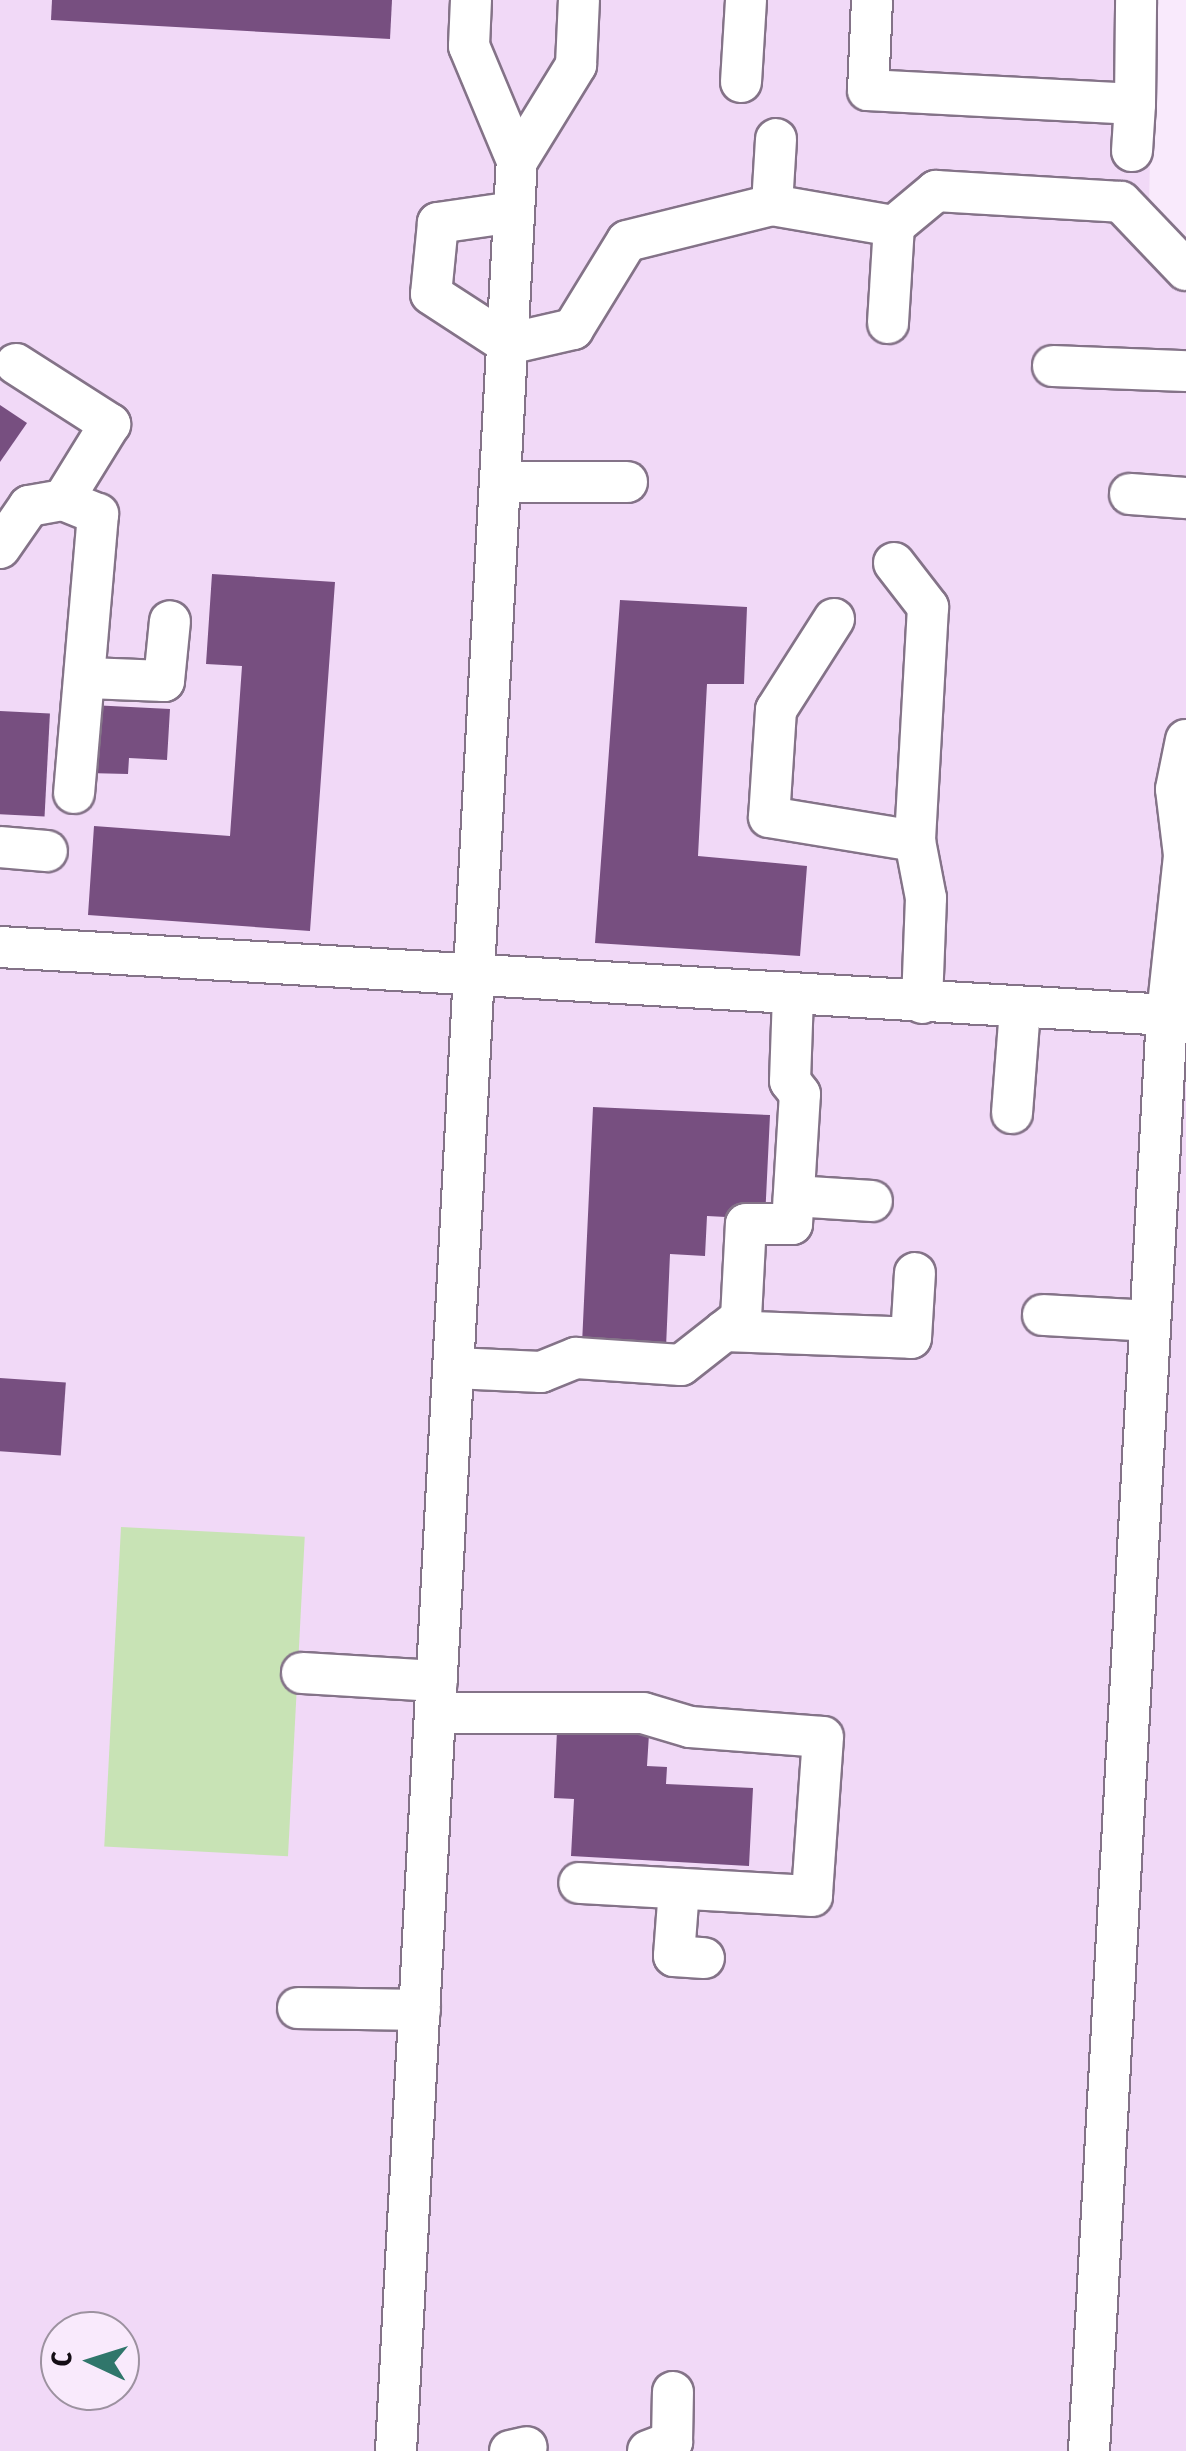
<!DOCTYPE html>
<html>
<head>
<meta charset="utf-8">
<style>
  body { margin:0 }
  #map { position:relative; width:1186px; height:2451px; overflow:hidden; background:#f9eafc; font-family:"Fira Sans Condensed",sans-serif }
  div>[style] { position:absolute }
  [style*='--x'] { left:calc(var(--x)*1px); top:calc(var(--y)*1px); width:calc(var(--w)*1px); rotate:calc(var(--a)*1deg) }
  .built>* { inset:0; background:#f1d9f7 }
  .green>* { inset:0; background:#c8e3b5; transform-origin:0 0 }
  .building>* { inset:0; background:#774f80; transform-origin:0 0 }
  .roads { filter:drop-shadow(2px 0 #847388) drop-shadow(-2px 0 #847388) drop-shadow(0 2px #847388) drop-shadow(0 -2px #847388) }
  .minor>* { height:40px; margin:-20px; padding:0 20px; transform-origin:20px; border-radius:20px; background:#fff }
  span { translate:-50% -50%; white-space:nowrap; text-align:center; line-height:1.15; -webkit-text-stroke:10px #f9eafc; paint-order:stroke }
  .north { position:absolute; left:40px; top:2311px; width:100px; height:100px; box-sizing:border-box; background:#f9eafc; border:2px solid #9d92a0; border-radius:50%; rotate:274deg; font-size:28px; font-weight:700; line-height:40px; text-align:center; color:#140d15 }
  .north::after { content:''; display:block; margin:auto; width:35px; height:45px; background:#30766b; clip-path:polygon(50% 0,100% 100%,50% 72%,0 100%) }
</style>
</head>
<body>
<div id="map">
  <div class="built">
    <div style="clip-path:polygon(evenodd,0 0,1153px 0,1149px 209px,1186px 251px,1186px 2451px,0 2451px,0 0,60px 2331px,120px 2331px,120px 2391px,60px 2391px,60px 2331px)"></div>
  </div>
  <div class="green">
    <div style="left:121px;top:1527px;width:184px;height:320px;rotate:3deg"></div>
  </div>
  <div class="building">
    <div style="clip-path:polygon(52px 0,392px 0,390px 39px,51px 20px)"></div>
    <div style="clip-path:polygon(0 405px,27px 423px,0 462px)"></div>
    <div style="clip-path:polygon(212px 574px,335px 582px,310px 931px,88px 915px,94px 826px,230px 836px,242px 666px,206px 664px)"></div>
    <div style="clip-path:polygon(620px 600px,747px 607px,744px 684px,707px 684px,698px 856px,807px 866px,800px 956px,595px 943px)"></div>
    <div style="clip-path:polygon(91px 705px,170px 709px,167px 760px,129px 758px,128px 774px,87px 773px)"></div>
    <div style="left:0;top:711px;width:50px;height:103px;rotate:3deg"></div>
    <div style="clip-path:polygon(593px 1107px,770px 1115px,765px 1219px,707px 1216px,705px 1256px,670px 1254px,666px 1348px,582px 1344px)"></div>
    <div style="left:0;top:1378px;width:66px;height:73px;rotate:4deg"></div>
    <div style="clip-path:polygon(557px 1730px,649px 1734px,647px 1766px,667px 1767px,666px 1784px,753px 1788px,749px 1866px,571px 1856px,574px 1799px,554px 1798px)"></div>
  </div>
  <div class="roads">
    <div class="minor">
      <div style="--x:471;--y:0;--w:46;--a:92.5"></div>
      <div style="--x:469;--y:46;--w:125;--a:67.3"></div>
      <div style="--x:872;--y:0;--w:90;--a:92.5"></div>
      <div style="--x:868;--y:90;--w:267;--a:3"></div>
      <div style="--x:1135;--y:104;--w:104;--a:-89.4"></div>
      <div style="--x:741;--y:82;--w:82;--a:-86.5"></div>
      <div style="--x:1132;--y:151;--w:47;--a:-86.3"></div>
      <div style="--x:772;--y:205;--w:66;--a:-86.5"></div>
      <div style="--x:514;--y:212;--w:77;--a:171.8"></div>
      <div style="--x:438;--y:223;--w:71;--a:95.6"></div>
      <div style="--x:431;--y:294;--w:92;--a:33"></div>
      <div style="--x:508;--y:344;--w:67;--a:-13"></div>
      <div style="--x:573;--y:329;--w:103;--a:-58.5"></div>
      <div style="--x:627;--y:241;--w:149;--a:-13.9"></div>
      <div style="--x:772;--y:205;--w:124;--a:9.8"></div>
      <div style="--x:894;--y:226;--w:55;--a:-39.8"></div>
      <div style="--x:936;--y:191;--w:185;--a:3.4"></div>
      <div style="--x:1121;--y:202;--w:94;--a:46.3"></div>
      <div style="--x:888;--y:323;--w:97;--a:-86.5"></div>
      <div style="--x:16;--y:364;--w:112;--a:32.6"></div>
      <div style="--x:110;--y:424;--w:89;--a:121.7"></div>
      <div style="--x:1053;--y:366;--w:133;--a:2.2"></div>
      <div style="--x:500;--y:482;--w:127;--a:0"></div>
      <div style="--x:1130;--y:494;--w:56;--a:4.1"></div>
      <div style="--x:0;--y:548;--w:51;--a:-55.4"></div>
      <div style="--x:29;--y:506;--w:35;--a:-10"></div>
      <div style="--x:63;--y:500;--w:38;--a:22"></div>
      <div style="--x:98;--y:514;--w:280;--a:94.9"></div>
      <div style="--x:894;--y:563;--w:56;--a:52.3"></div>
      <div style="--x:928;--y:607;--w:234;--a:93.2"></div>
      <div style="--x:915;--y:841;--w:58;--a:79.1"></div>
      <div style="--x:926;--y:898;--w:105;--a:92.2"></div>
      <div style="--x:834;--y:619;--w:108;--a:122.5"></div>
      <div style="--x:776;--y:710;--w:107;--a:93.7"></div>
      <div style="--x:769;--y:817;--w:148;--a:9.3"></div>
      <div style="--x:88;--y:678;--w:76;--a:2.3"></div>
      <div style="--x:164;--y:681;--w:60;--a:-84.3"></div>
      <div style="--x:0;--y:847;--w:47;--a:4.9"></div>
      <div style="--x:0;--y:947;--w:1188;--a:3.33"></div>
      <div style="--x:1012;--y:1113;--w:105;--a:-85.6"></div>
      <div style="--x:794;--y:1196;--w:78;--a:3.7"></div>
      <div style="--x:1043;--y:1315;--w:107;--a:3.2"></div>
      <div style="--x:724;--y:1331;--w:187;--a:2.1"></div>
      <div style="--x:911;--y:1338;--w:65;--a:-86.5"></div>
      <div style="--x:454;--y:1368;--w:87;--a:2.6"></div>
      <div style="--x:541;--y:1372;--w:38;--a:-22"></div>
      <div style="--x:576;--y:1358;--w:105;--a:3.8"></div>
      <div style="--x:681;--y:1365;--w:76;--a:-38.1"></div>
      <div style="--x:741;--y:1318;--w:94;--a:-87"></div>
      <div style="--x:746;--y:1224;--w:46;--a:0"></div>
      <div style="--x:792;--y:1224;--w:130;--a:-86.5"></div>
      <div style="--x:800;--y:1094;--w:16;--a:-128"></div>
      <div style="--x:790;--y:1081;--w:85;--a:-88"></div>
      <div style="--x:302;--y:1673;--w:135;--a:3.4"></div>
      <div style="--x:436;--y:1713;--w:207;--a:0"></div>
      <div style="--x:643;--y:1713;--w:49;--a:16.6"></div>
      <div style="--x:690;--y:1727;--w:133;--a:4.3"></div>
      <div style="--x:823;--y:1737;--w:159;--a:94"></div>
      <div style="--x:812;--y:1896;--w:233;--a:-176.8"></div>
      <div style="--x:679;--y:1889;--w:67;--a:94.3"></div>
      <div style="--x:674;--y:1956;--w:30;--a:4"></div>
      <div style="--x:298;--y:2008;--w:122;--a:0.9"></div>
      <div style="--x:396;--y:2451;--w:2293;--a:-86.98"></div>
      <div style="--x:517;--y:161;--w:113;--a:-58.4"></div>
      <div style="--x:576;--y:65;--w:65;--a:-87.4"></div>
      <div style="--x:510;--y:2451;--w:17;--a:-13"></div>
      <div style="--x:648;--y:2451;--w:26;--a:-21"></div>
      <div style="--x:672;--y:2442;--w:50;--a:-88.9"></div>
      <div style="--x:1089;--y:2451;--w:1438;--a:-86.89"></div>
      <div style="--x:1167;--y:1015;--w:161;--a:-83.9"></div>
      <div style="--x:1184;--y:855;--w:66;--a:-96.9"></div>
      <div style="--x:1176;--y:789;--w:50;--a:-78.5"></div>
    </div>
  </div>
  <div class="north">С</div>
</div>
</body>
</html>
